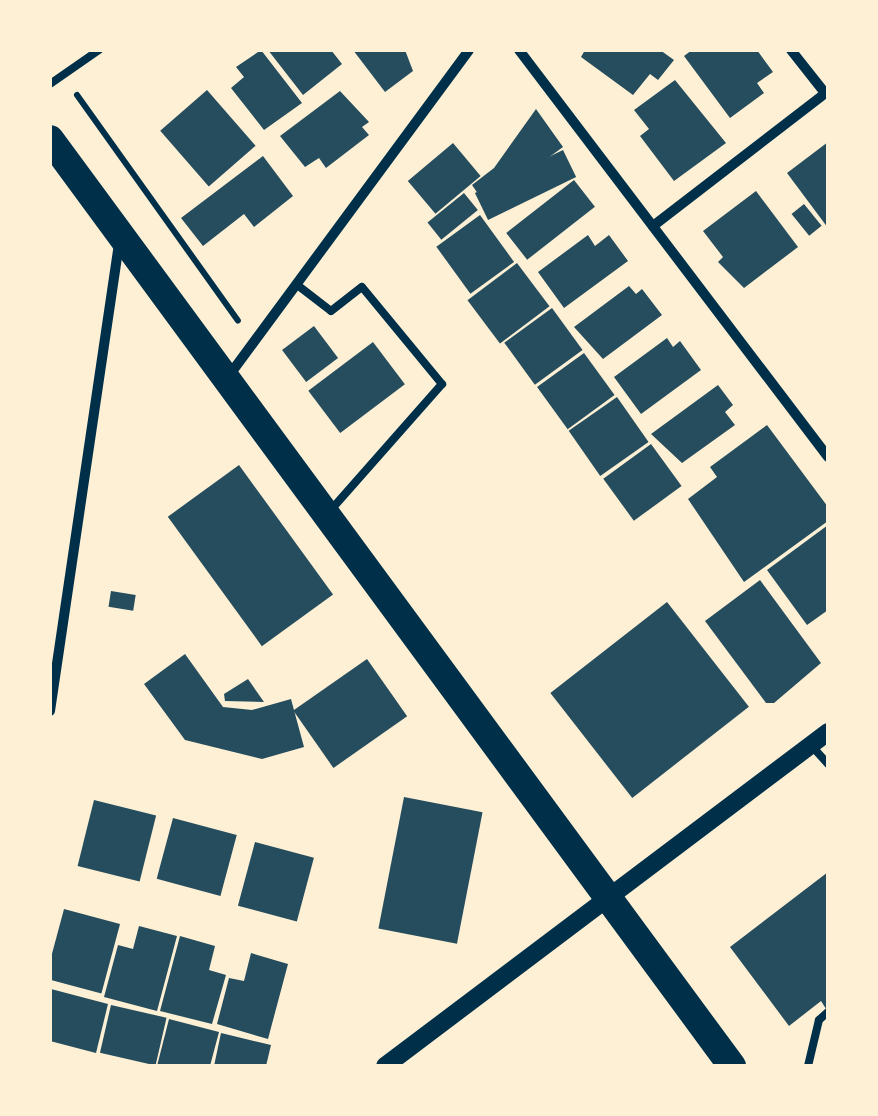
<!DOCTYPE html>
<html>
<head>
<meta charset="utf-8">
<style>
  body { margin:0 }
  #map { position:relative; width:878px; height:1116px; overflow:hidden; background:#fdf0d5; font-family:Quicksand,sans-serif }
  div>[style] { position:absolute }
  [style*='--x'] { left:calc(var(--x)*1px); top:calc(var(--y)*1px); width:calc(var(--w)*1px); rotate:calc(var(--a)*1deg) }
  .building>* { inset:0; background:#264d5e; transform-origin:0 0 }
  .path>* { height:6px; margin:-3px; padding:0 3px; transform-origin:3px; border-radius:3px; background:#003049 }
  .service>* { height:8px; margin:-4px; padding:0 4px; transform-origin:4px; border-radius:4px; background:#003049 }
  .minor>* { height:10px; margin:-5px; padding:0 5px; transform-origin:5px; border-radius:5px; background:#003049 }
  .tertiary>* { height:18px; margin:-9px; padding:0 9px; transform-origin:9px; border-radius:9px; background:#003049 }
  .trunk>* { height:28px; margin:-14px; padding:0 14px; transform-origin:14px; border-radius:14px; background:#003049 }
  span { translate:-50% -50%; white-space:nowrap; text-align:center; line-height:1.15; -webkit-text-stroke:10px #fdf0d5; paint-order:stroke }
  .frame { position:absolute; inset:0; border:52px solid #fdf0d5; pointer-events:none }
</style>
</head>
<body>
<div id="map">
  <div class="building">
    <div style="clip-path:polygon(261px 50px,302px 103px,264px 130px,231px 88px,244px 77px,236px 67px)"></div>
    <div style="clip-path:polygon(268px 50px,331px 50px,342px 64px,303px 95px)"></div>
    <div style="clip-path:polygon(353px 50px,405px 50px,413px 71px,385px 92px)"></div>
    <div style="clip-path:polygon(585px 50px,660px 50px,674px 60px,658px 80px,650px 74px,633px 95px,581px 57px)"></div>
    <div style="clip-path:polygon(692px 50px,757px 50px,773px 72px,757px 83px,764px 93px,730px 118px,684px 56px)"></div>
    <div style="clip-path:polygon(675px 80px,726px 143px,674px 181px,640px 136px,649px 129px,634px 110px)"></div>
    <div style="left:207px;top:90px;width:74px;height:62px;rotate:49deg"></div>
    <div style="clip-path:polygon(340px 91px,369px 122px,362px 127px,369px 135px,326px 168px,319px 158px,305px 167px,280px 136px)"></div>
    <div style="clip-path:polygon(536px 109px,563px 147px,485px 204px,472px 185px,494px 168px)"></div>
    <div style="clip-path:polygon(828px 142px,828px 228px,787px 173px)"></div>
    <div style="left:453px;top:143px;width:43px;height:59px;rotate:50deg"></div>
    <div style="left:563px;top:150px;width:30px;height:98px;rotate:64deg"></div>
    <div style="clip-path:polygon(263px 156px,293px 196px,254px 227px,244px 214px,203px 246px,181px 218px)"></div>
    <div style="left:574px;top:180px;width:34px;height:86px;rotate:52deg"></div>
    <div style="clip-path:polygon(756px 191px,798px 247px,744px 288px,718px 262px,723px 257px,703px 231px)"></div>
    <div style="left:464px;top:193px;width:22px;height:47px;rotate:51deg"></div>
    <div style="left:804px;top:204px;width:28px;height:16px;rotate:51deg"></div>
    <div style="left:480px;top:215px;width:58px;height:54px;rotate:54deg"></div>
    <div style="clip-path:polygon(588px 235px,595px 246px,609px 235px,628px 261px,564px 308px,538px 272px)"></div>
    <div style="left:517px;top:263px;width:54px;height:62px;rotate:53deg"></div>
    <div style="clip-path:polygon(629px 286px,636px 294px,642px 289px,662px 315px,603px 359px,574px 327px)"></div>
    <div style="left:552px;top:308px;width:52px;height:59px;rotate:54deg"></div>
    <div style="left:314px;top:326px;width:40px;height:40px;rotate:53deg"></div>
    <div style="clip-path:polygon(667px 338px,673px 347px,680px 341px,701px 370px,641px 414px,614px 377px)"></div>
    <div style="left:373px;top:342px;width:53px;height:81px;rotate:53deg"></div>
    <div style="left:584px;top:353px;width:52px;height:58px;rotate:54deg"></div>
    <div style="clip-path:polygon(718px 385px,733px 405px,725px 412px,735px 425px,682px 463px,651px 434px)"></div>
    <div style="left:617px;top:397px;width:55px;height:59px;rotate:55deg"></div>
    <div style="clip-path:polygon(767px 425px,828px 507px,828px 521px,744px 582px,688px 499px,717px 477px,710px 467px)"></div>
    <div style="left:651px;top:444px;width:52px;height:59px;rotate:54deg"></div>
    <div style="left:239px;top:465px;width:160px;height:88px;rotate:54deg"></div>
    <div style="clip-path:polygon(828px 525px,828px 610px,807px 625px,767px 570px)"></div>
    <div style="clip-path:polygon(760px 580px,821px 663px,774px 703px,766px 703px,705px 621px)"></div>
    <div style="left:111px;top:591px;width:25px;height:16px;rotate:9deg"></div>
    <div style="left:667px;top:602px;width:133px;height:148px;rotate:52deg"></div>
    <div style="clip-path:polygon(185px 654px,223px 707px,252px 710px,291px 699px,304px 747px,262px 759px,185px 740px,144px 684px)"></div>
    <div style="left:367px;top:659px;width:70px;height:90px;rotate:55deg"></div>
    <div style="clip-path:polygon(248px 679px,264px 702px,225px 701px,224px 694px)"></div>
    <div style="left:404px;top:797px;width:80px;height:134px;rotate:11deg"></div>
    <div style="left:94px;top:800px;width:64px;height:68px;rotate:14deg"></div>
    <div style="left:173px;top:818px;width:66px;height:63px;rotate:15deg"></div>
    <div style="left:255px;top:842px;width:61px;height:66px;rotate:15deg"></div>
    <div style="clip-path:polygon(828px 872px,828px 1012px,821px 1001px,789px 1026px,730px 947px)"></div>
    <div style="left:64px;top:909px;width:58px;height:72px;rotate:15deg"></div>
    <div style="clip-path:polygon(139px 926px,177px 936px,157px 1011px,104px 997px,118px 945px,133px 949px)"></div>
    <div style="clip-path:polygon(180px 936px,215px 946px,209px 970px,226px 975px,212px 1024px,160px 1011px)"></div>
    <div style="clip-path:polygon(251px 953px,288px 964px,268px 1039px,217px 1024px,229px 978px,244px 981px)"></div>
    <div style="clip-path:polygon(51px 989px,108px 1004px,96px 1053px,50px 1041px)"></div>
    <div style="left:111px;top:1005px;width:57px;height:49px;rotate:13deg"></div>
    <div style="clip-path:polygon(169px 1019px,219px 1032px,210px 1066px,157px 1066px)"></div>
    <div style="clip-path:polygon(221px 1033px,271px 1045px,266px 1066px,214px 1066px)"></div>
  </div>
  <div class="path">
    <div style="--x:77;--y:95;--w:277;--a:54.5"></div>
  </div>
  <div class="service">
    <div style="--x:50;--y:84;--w:60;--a:-34.8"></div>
    <div style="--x:296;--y:284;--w:44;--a:37.6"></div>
    <div style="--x:331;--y:311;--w:39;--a:-38"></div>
    <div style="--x:362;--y:287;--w:126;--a:50.5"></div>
    <div style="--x:442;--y:384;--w:169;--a:131.4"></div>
    <div style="--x:810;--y:744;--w:27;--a:48"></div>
    <div style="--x:808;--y:1066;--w:47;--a:-76.6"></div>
    <div style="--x:819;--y:1020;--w:12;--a:-42"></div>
  </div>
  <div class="minor">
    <div style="--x:519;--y:50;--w:511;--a:52.79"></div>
    <div style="--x:791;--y:50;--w:55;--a:51.7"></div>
    <div style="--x:653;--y:226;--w:221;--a:-37.6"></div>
    <div style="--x:228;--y:377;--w:406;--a:-53.6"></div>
    <div style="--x:50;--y:711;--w:474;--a:-81.6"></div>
  </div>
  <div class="tertiary">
    <div style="--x:385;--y:1066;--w:555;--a:-37.01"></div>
  </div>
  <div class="trunk">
    <div style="--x:50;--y:139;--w:1151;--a:53.66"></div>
  </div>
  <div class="frame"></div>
</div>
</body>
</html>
